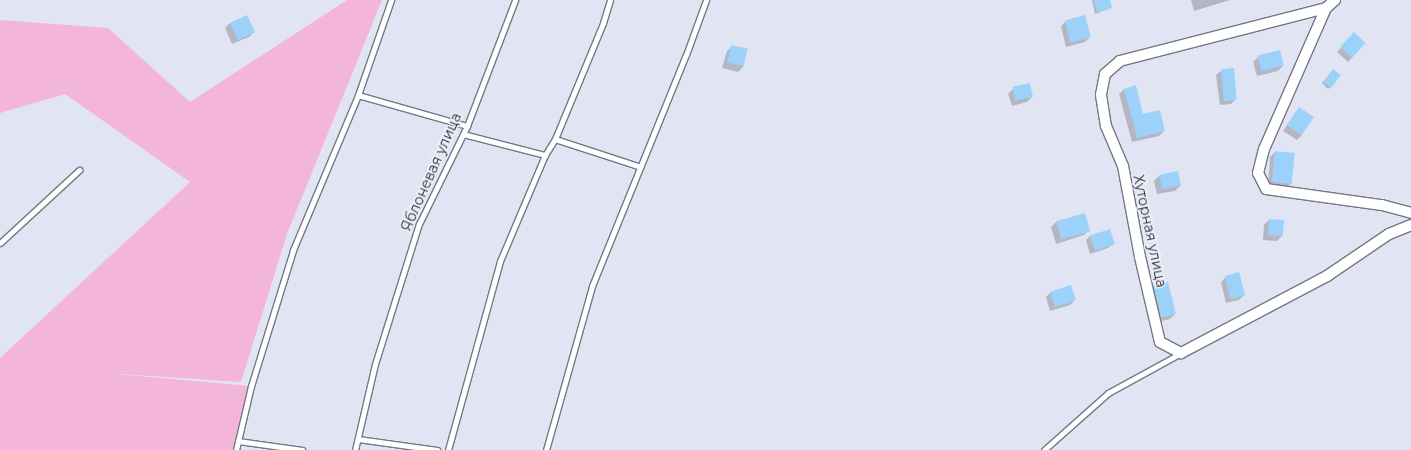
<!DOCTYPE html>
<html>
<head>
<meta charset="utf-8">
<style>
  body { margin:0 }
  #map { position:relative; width:1411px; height:450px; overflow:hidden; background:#e1e5f3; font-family:Montserrat,sans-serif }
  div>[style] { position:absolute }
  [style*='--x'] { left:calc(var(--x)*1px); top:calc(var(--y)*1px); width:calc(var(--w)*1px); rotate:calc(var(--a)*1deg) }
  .green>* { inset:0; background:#f3b5d8 }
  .shadow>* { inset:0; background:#0003 }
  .building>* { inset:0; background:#9cd2fa; transform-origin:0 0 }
  .roads { filter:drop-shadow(1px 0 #747784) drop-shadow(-1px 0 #747784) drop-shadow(0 1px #747784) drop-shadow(0 -1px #747784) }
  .service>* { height:5px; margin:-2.5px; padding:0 2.5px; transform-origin:2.5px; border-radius:2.5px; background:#fff }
  .minor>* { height:10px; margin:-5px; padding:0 5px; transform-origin:5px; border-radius:5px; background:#fff }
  span { translate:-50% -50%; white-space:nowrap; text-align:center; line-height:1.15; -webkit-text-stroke:3px #eff2fd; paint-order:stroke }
  .street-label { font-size:14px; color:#292a2f }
</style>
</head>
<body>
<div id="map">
  <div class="green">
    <div style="clip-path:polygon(347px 0,382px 0,287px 234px,241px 382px,105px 373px,251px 386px,236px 450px,0 450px,0 358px,190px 182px,65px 94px,0 113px,0 20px,108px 28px,190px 102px)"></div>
  </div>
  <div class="shadow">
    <div style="clip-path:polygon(1092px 0,1109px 0,1111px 8px,1095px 14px)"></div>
    <div style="clip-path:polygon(1191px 0,1230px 0,1194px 11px)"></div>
    <div style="clip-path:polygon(1066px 21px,1090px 37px,1085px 42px,1066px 47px,1061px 26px)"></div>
    <div style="clip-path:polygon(230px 23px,254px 32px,249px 37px,232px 44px,225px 28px)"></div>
    <div style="clip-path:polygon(1349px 39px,1365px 43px,1348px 62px,1337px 52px)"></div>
    <div style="clip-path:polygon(732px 46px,747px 50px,743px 67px,738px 72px,722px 68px,727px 51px)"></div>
    <div style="clip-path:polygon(1258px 57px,1283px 66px,1278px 71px,1257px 76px,1253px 62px)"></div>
    <div style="clip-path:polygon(1222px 70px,1236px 99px,1231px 104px,1220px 105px,1216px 75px)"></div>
    <div style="clip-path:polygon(1331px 72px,1331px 87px,1328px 89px,1322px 83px)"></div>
    <div style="clip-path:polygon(1029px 85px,1032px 97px,1027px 102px,1012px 106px,1008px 94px,1013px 89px)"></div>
    <div style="clip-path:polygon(1124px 89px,1143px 115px,1164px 131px,1159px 136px,1132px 142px,1119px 94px)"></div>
    <div style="clip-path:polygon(1299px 108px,1302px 135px,1297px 140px,1283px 131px)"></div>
    <div style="clip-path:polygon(1275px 152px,1292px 183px,1287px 188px,1268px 186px,1270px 157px)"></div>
    <div style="clip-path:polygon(1159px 176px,1180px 186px,1175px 191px,1157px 194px,1154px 181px)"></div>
    <div style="clip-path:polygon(1084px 214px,1089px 230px,1084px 235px,1056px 244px,1051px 227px,1056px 222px)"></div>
    <div style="clip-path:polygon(1269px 220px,1282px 236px,1277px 241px,1263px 240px,1264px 225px)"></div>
    <div style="clip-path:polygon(1091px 235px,1113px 243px,1108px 248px,1090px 254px,1086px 240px)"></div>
    <div style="clip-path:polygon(1226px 277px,1244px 295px,1239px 300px,1226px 303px,1221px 282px)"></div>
    <div style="clip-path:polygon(1154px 287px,1175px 314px,1170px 319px,1158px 322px,1149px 292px)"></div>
    <div style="clip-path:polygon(1051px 292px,1075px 300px,1070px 305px,1050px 311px,1046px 297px)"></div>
  </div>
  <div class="building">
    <div style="clip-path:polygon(1094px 0,1110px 0,1112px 8px,1097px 12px)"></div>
    <div style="left:247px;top:15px;width:19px;height:19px;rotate:65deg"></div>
    <div style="left:1085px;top:15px;width:23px;height:21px;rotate:75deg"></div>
    <div style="left:1354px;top:32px;width:16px;height:20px;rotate:43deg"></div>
    <div style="left:731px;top:45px;width:17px;height:18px;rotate:13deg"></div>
    <div style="left:1280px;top:50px;width:16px;height:23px;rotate:76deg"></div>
    <div style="left:1234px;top:68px;width:32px;height:13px;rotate:85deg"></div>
    <div style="left:1333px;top:69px;width:10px;height:16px;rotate:37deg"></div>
    <div style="left:1030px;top:83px;width:14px;height:18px;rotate:78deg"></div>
    <div style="clip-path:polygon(1136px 85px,1143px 114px,1160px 110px,1165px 131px,1137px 138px,1124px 89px)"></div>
    <div style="left:1299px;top:107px;width:18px;height:22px;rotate:34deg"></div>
    <div style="left:1275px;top:151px;width:20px;height:31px;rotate:6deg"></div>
    <div style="left:1178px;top:171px;width:15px;height:19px;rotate:79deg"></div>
    <div style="left:1085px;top:213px;width:19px;height:30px;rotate:74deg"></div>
    <div style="left:1269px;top:219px;width:15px;height:16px;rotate:4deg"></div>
    <div style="left:1110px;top:229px;width:16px;height:21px;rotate:72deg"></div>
    <div style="left:1239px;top:272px;width:24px;height:15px;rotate:75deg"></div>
    <div style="left:1168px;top:282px;width:33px;height:15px;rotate:76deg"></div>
    <div style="left:1071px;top:285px;width:16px;height:22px;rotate:72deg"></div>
  </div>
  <div class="roads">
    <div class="service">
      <div style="--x:358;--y:95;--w:113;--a:15.9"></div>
      <div style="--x:463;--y:134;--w:85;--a:14.4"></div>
      <div style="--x:555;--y:139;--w:90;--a:18"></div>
      <div style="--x:0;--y:243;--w:108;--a:-42.7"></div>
      <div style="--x:358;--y:439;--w:80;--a:7.9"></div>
      <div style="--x:238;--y:441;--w:65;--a:8"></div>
      <div style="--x:236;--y:450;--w:66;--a:-76.8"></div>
      <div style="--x:251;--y:386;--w:142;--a:-72.8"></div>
      <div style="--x:293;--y:250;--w:168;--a:-67.2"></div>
      <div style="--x:358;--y:95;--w:101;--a:-70.8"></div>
      <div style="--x:355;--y:450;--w:88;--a:-76.9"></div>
      <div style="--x:375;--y:364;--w:147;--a:-72.6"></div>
      <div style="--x:419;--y:224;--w:109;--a:-63.9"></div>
      <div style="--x:467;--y:126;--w:135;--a:-69.1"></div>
      <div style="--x:448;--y:450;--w:196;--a:-74.6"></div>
      <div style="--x:500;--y:261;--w:115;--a:-67"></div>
      <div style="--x:545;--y:155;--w:19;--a:-58"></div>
      <div style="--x:555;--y:139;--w:126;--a:-67.5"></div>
      <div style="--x:603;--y:23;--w:24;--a:-73"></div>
      <div style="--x:546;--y:450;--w:170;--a:-74.3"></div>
      <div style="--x:592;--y:286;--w:249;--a:-67.9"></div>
      <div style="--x:686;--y:55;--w:59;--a:-70"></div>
      <div style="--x:1044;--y:450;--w:86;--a:-41.7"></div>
      <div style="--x:1108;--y:393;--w:83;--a:-28.7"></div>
    </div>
    <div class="minor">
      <div style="--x:1335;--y:0;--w:12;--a:138"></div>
      <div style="--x:1326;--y:8;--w:154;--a:113.7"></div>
      <div style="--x:1264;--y:149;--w:25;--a:104"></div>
      <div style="--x:1258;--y:173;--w:18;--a:63"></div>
      <div style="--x:1266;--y:189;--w:117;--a:7.9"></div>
      <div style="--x:1382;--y:205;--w:30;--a:15"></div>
      <div style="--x:1326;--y:8;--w:213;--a:165.6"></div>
      <div style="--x:1120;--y:61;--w:20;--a:139"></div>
      <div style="--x:1105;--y:74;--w:21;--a:101"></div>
      <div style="--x:1101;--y:95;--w:31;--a:81"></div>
      <div style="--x:1106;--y:126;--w:43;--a:67"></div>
      <div style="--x:1123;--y:166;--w:93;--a:79.4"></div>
      <div style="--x:1140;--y:257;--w:87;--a:76.8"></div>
      <div style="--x:1160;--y:342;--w:24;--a:28"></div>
      <div style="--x:1181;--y:353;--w:165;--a:-27.8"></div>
      <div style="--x:1327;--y:276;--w:75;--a:-34.1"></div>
      <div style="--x:1389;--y:234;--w:24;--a:-22"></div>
    </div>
  </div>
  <div class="street-label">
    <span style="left:431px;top:172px;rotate:-66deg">Яблоневая улица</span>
    <span style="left:1150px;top:231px;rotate:78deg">Хуторная улица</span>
  </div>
</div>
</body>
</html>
